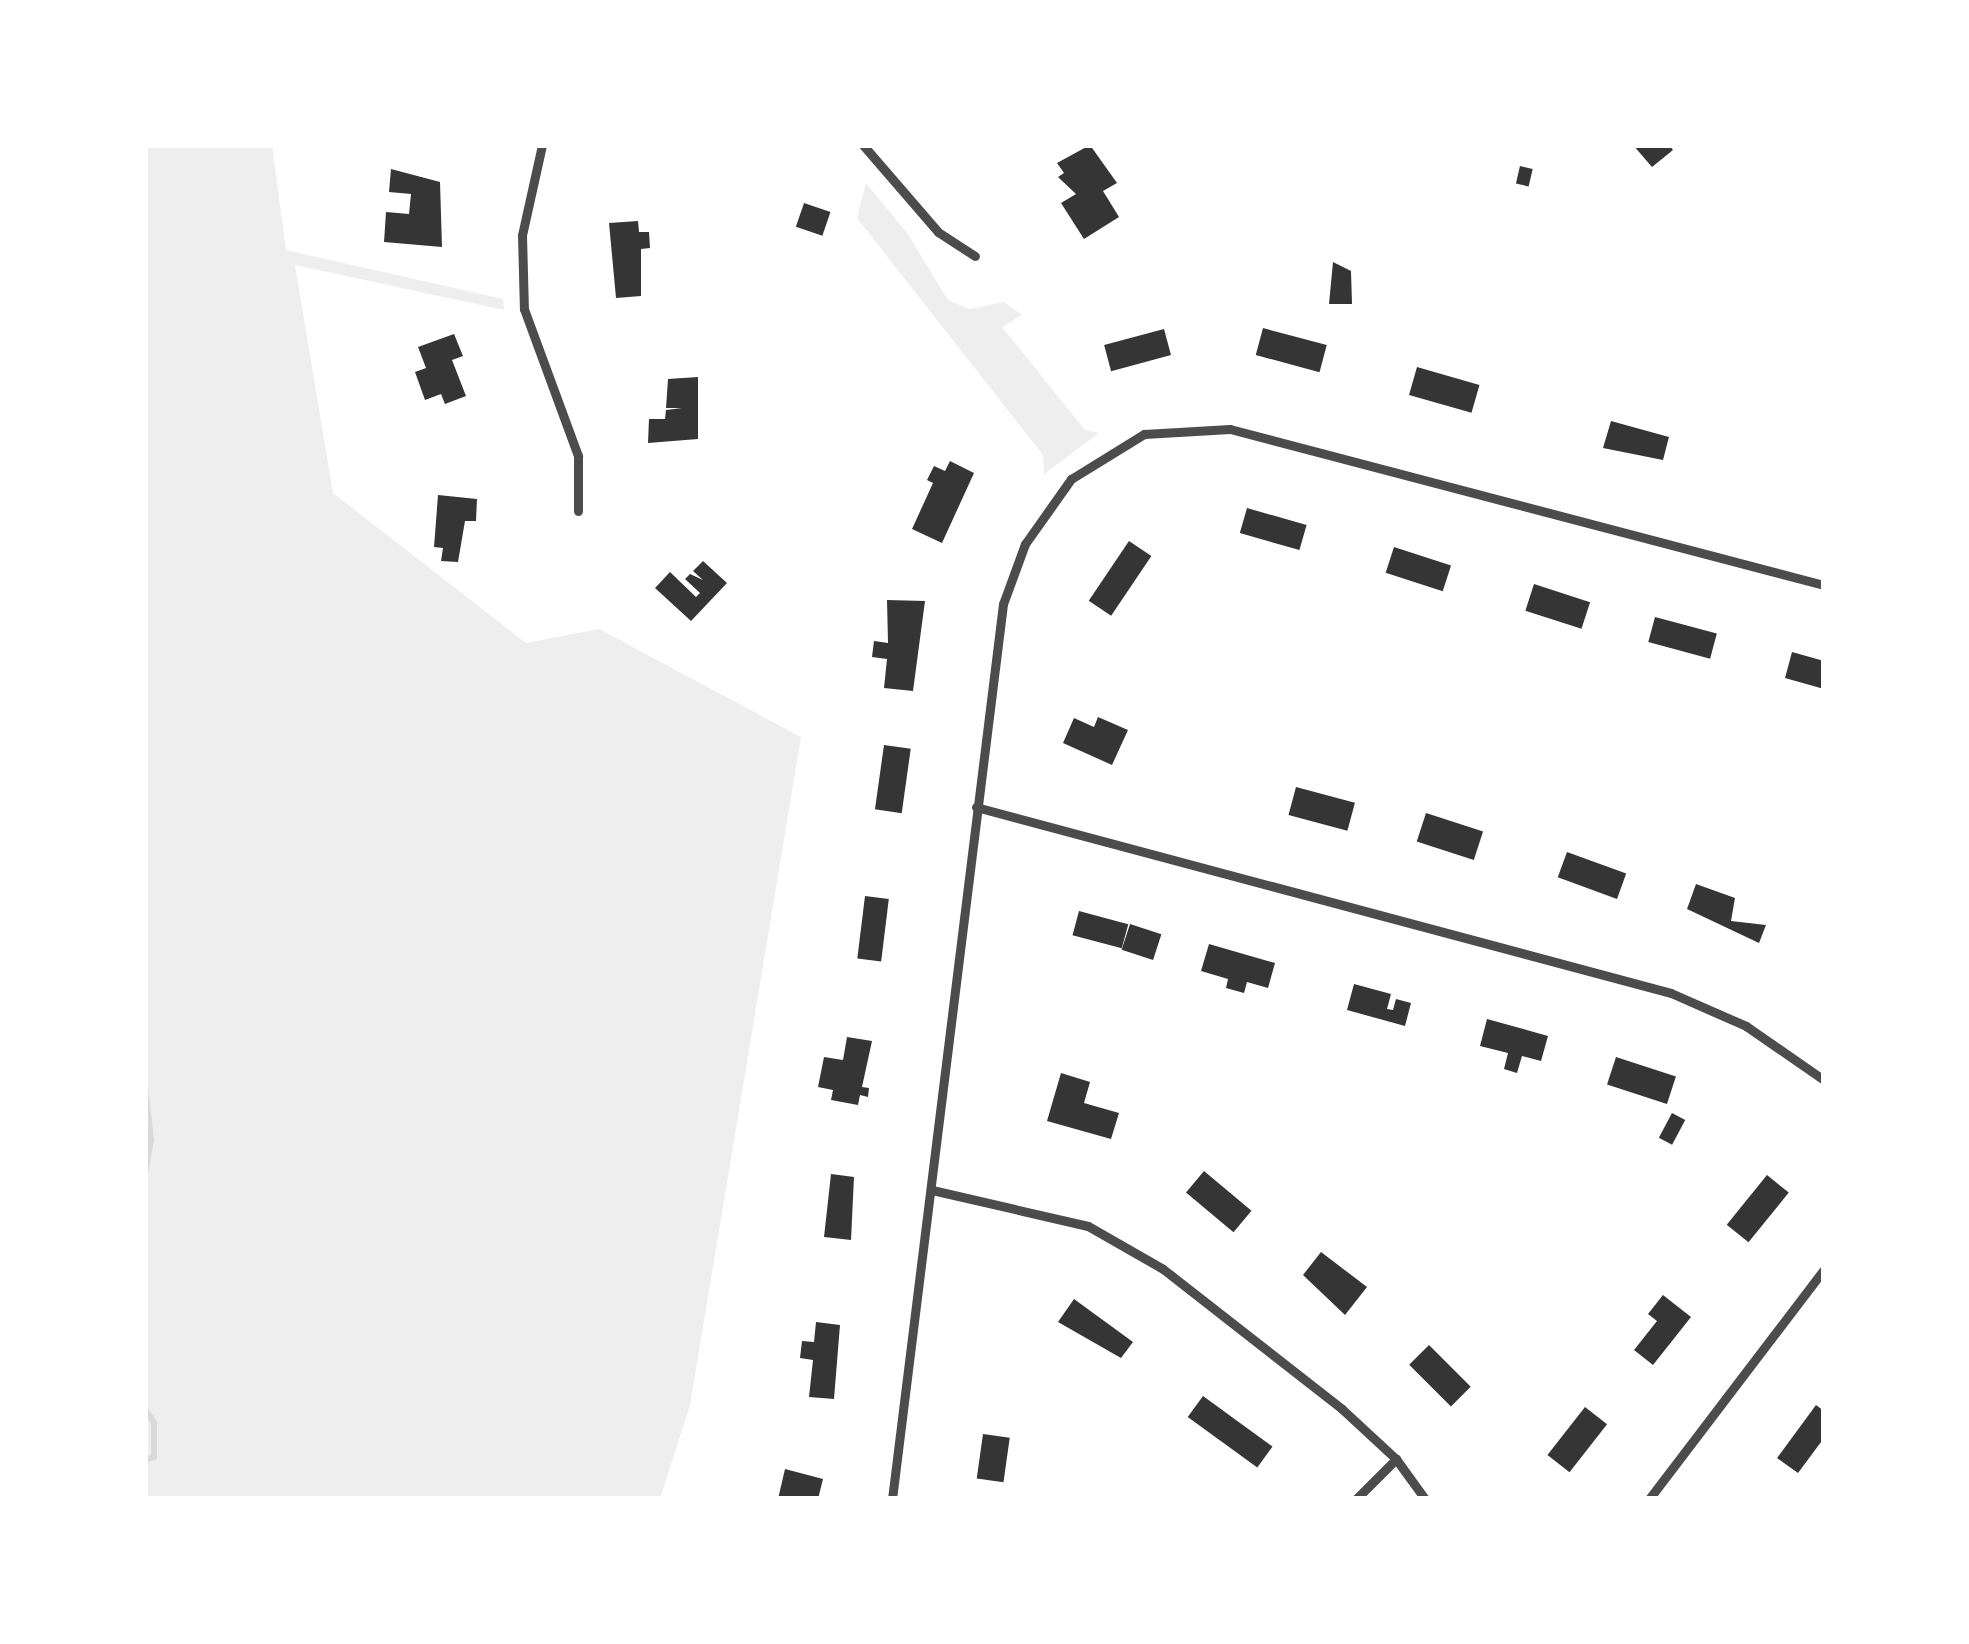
<!DOCTYPE html>
<html>
<head>
<meta charset="utf-8">
<style>
  body { margin:0 }
  #map { position:relative; width:1969px; height:1644px; overflow:hidden; background:#fff; font-family:"Asap Condensed",sans-serif }
  div>[style] { position:absolute }
  [style*='--x'] { left:calc(var(--x)*1px); top:calc(var(--y)*1px); width:calc(var(--w)*1px); rotate:calc(var(--a)*1deg) }
  .green>* { inset:0; background:#eee }
  .stream>* { height:6px; margin:-3px; padding:0 3px; transform-origin:3px; border-radius:3px; background:#d9d9d9 }
  .building>* { inset:0; background:#353535; transform-origin:0 0 }
  .minor>* { height:9px; margin:-4.5px; padding:0 4.5px; transform-origin:4.5px; border-radius:4.5px; background:#4c4c4c }
  span { translate:-50% -50%; white-space:nowrap; text-align:center; line-height:1.15; -webkit-text-stroke:8px #fff; paint-order:stroke }
  .frame { position:absolute; inset:0; border:148px solid #fff; pointer-events:none }
</style>
</head>
<body>
<div id="map">
  <div class="green">
    <div style="clip-path:polygon(145px 145px,272px 145px,286px 250px,503px 299px,504px 310px,295px 265px,333px 493px,526px 643px,599px 629px,801px 737px,690px 1405px,660px 1499px,145px 1499px)"></div>
    <div style="clip-path:polygon(866px 183px,907px 233px,948px 300px,970px 309px,1004px 302px,1022px 315px,1002px 327px,1085px 430px,1099px 433px,1044px 474px,1043px 455px,857px 218px)"></div>
  </div>
  <div class="stream">
    <div style="--x:145;--y:1087;--w:53;--a:83.5"></div>
    <div style="--x:151;--y:1140;--w:34;--a:100"></div>
    <div style="--x:145;--y:1409;--w:17;--a:57"></div>
    <div style="--x:154;--y:1423;--w:34;--a:90"></div>
    <div style="--x:154;--y:1457;--w:9;--a:162"></div>
  </div>
  <div class="building">
    <div style="clip-path:polygon(1090px 145px,1117px 183px,1103px 191px,1119px 217px,1084px 239px,1061px 203px,1076px 194px,1058px 177px,1064px 173px,1057px 163px)"></div>
    <div style="clip-path:polygon(1633px 145px,1669px 145px,1673px 150px,1652px 167px)"></div>
    <div style="left:1520px;top:166px;width:13px;height:18px;rotate:13deg"></div>
    <div style="clip-path:polygon(391px 169px,440px 182px,442px 247px,384px 242px,386px 212px,409px 214px,411px 194px,389px 192px)"></div>
    <div style="left:804px;top:203px;width:28px;height:25px;rotate:19deg"></div>
    <div style="clip-path:polygon(638px 221px,639px 232px,649px 232px,650px 248px,641px 249px,641px 296px,616px 298px,609px 223px)"></div>
    <div style="clip-path:polygon(1333px 262px,1351px 271px,1352px 304px,1329px 304px)"></div>
    <div style="left:1263px;top:328px;width:66px;height:28px;rotate:15deg"></div>
    <div style="left:1164px;top:329px;width:27px;height:62px;rotate:75deg"></div>
    <div style="clip-path:polygon(454px 334px,463px 356px,452px 360px,466px 396px,445px 404px,441px 394px,425px 400px,415px 372px,426px 368px,418px 347px)"></div>
    <div style="left:1417px;top:367px;width:65px;height:29px;rotate:16deg"></div>
    <div style="clip-path:polygon(698px 377px,698px 439px,648px 443px,649px 419px,665px 419px,666px 410px,682px 408px,666px 408px,668px 379px)"></div>
    <div style="clip-path:polygon(1611px 421px,1669px 437px,1663px 460px,1603px 448px)"></div>
    <div style="clip-path:polygon(950px 461px,974px 473px,942px 543px,912px 529px,933px 483px,927px 480px,934px 466px,945px 471px)"></div>
    <div style="clip-path:polygon(438px 495px,477px 499px,476px 521px,465px 521px,458px 562px,441px 561px,443px 548px,434px 547px)"></div>
    <div style="left:1247px;top:508px;width:62px;height:26px;rotate:16deg"></div>
    <div style="left:1129px;top:541px;width:27px;height:72px;rotate:34deg"></div>
    <div style="left:1394px;top:547px;width:60px;height:27px;rotate:18deg"></div>
    <div style="clip-path:polygon(703px 561px,727px 583px,691px 621px,655px 588px,670px 572px,696px 597px,700px 593px,685px 579px,690px 574px,703px 580px,693px 571px)"></div>
    <div style="left:1534px;top:584px;width:59px;height:28px;rotate:18deg"></div>
    <div style="clip-path:polygon(887px 600px,925px 601px,913px 691px,884px 688px,887px 659px,872px 657px,874px 641px,888px 643px)"></div>
    <div style="left:1655px;top:617px;width:64px;height:26px;rotate:15deg"></div>
    <div style="clip-path:polygon(1792px 652px,1824px 661px,1824px 689px,1785px 678px)"></div>
    <div style="clip-path:polygon(1098px 717px,1128px 730px,1112px 765px,1063px 743px,1074px 718px,1094px 727px)"></div>
    <div style="left:884px;top:745px;width:27px;height:65px;rotate:8deg"></div>
    <div style="left:1296px;top:787px;width:61px;height:29px;rotate:15deg"></div>
    <div style="left:1426px;top:813px;width:60px;height:30px;rotate:18deg"></div>
    <div style="left:1567px;top:852px;width:63px;height:27px;rotate:20deg"></div>
    <div style="clip-path:polygon(1696px 884px,1735px 898px,1731px 921px,1766px 925px,1759px 943px,1687px 909px)"></div>
    <div style="left:865px;top:896px;width:24px;height:63px;rotate:7deg"></div>
    <div style="left:1079px;top:911px;width:51px;height:25px;rotate:15deg"></div>
    <div style="left:1130px;top:924px;width:33px;height:27px;rotate:18deg"></div>
    <div style="clip-path:polygon(1209px 944px,1275px 963px,1268px 988px,1247px 982px,1244px 993px,1226px 988px,1228px 979px,1201px 971px)"></div>
    <div style="clip-path:polygon(1354px 984px,1391px 994px,1387px 1009px,1393px 1010px,1396px 999px,1411px 1003px,1405px 1026px,1347px 1010px)"></div>
    <div style="clip-path:polygon(1487px 1019px,1548px 1036px,1541px 1061px,1522px 1056px,1517px 1073px,1504px 1069px,1508px 1053px,1480px 1046px)"></div>
    <div style="clip-path:polygon(847px 1037px,872px 1041px,862px 1087px,869px 1088px,868px 1097px,860px 1095px,858px 1105px,831px 1100px,833px 1090px,818px 1087px,824px 1057px,843px 1060px)"></div>
    <div style="left:1616px;top:1057px;width:63px;height:29px;rotate:18deg"></div>
    <div style="clip-path:polygon(1061px 1073px,1090px 1082px,1084px 1103px,1119px 1113px,1111px 1139px,1047px 1121px)"></div>
    <div style="left:1672px;top:1113px;width:15px;height:28px;rotate:28deg"></div>
    <div style="left:1204px;top:1171px;width:62px;height:28px;rotate:40deg"></div>
    <div style="clip-path:polygon(831px 1174px,854px 1177px,851px 1240px,824px 1237px)"></div>
    <div style="left:1767px;top:1175px;width:28px;height:64px;rotate:39deg"></div>
    <div style="clip-path:polygon(1321px 1252px,1367px 1287px,1345px 1315px,1303px 1275px)"></div>
    <div style="clip-path:polygon(1663px 1295px,1691px 1317px,1653px 1365px,1634px 1350px,1657px 1321px,1648px 1314px)"></div>
    <div style="clip-path:polygon(1074px 1299px,1133px 1342px,1121px 1358px,1058px 1322px)"></div>
    <div style="clip-path:polygon(816px 1322px,840px 1325px,834px 1399px,809px 1397px,813px 1360px,800px 1358px,802px 1341px,814px 1342px)"></div>
    <div style="left:1429px;top:1345px;width:59px;height:28px;rotate:45deg"></div>
    <div style="left:1203px;top:1396px;width:86px;height:26px;rotate:36deg"></div>
    <div style="clip-path:polygon(1816px 1405px,1824px 1411px,1824px 1438px,1798px 1473px,1777px 1458px)"></div>
    <div style="left:1585px;top:1407px;width:28px;height:61px;rotate:38deg"></div>
    <div style="left:983px;top:1434px;width:27px;height:45px;rotate:8deg"></div>
    <div style="clip-path:polygon(785px 1469px,823px 1479px,818px 1499px,778px 1499px)"></div>
  </div>
  <div class="minor">
    <div style="--x:542;--y:145;--w:92;--a:102.5"></div>
    <div style="--x:522;--y:235;--w:74;--a:88.5"></div>
    <div style="--x:524;--y:309;--w:157;--a:69.8"></div>
    <div style="--x:578;--y:456;--w:55;--a:90"></div>
    <div style="--x:863;--y:145;--w:115;--a:49.2"></div>
    <div style="--x:938;--y:232;--w:44;--a:33"></div>
    <div style="--x:976;--y:807;--w:719;--a:14.98"></div>
    <div style="--x:1671;--y:993;--w:82;--a:23.7"></div>
    <div style="--x:1746;--y:1026;--w:95;--a:34.7"></div>
    <div style="--x:932;--y:1190;--w:160;--a:13"></div>
    <div style="--x:1088;--y:1226;--w:86;--a:29.8"></div>
    <div style="--x:1163;--y:1269;--w:227;--a:38"></div>
    <div style="--x:1342;--y:1409;--w:74;--a:42.8"></div>
    <div style="--x:1396;--y:1459;--w:49;--a:54.1"></div>
    <div style="--x:892;--y:1499;--w:902;--a:-82.93"></div>
    <div style="--x:1003;--y:604;--w:64;--a:-69.9"></div>
    <div style="--x:1025;--y:544;--w:80;--a:-54.7"></div>
    <div style="--x:1071;--y:479;--w:86;--a:-31.7"></div>
    <div style="--x:1144;--y:434;--w:86;--a:-3.3"></div>
    <div style="--x:1230;--y:429;--w:614;--a:14.72"></div>
    <div style="--x:1356;--y:1499;--w:57;--a:-45"></div>
    <div style="--x:1649;--y:1499;--w:289;--a:-52.7"></div>
  </div>
  <div class="frame"></div>
</div>
</body>
</html>
